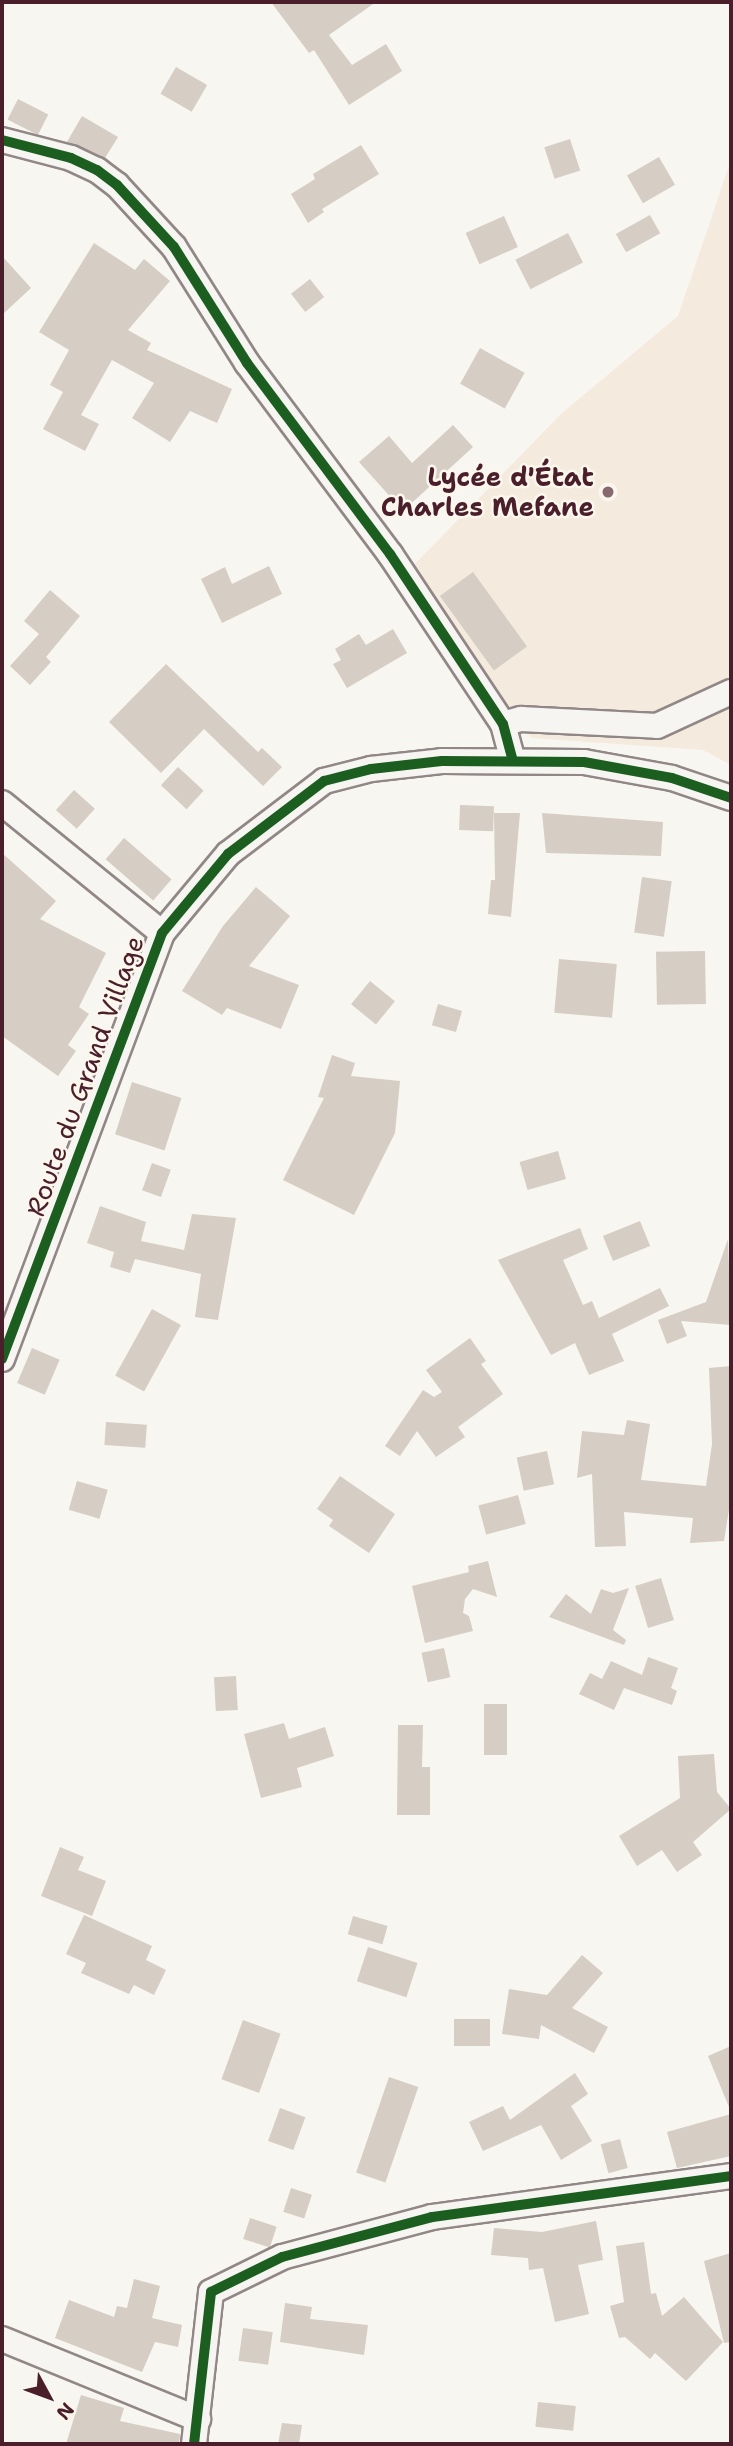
<!DOCTYPE html>
<html>
<head>
<meta charset="utf-8">
<style>
  body { margin:0 }
  #map { position:relative; width:733px; height:2446px; overflow:hidden; background:#f8f6f0; font-family:"Shantell Sans",sans-serif }
  div>[style] { position:absolute }
  [style*='--x'] { left:calc(var(--x)*1px); top:calc(var(--y)*1px); width:calc(var(--w)*1px); rotate:calc(var(--a)*1deg) }
  .built>* { inset:0; background:#f4eadd }
  .building>* { inset:0; background:#d6cdc4; transform-origin:0 0 }
  .roads { filter:drop-shadow(2px 0 #918787) drop-shadow(-2px 0 #918787) drop-shadow(0 2px #918787) drop-shadow(0 -2px #918787) }
  .minor>* { height:24px; margin:-12px; padding:0 12px; transform-origin:12px; border-radius:12px; background:#f6f5f1 }
  .cycleway>* { height:10px; margin:-5px; padding:0 5px; transform-origin:5px; border-radius:5px; background:#1b5e20 }
  .dots>* { width:19px; height:19px; translate:-50% -50%; box-sizing:border-box; border:4px solid #fbf7ec; border-radius:50% }
  span { translate:-50% -50%; white-space:nowrap; text-align:center; line-height:1.15; -webkit-text-stroke:5px #fbf7ec; paint-order:stroke }
  .poi-label { font-size:26px; color:#4a1f2b; font-weight:700 }
  .right { translate:-100% -50%; text-align:right }
  .street-label { font-size:26px; color:#4a1f2b }
  .frame { position:absolute; inset:0; border:4px solid #4a1f2b; pointer-events:none }
  .north { position:absolute; left:14px; top:2362px; width:70px; height:70px; -webkit-text-stroke:5px #fbf7ec; paint-order:stroke; rotate:131deg; font-size:19px; font-weight:700; line-height:28px; text-align:center; color:#4a1f2b }
  .north::after { content:''; display:block; margin:auto; width:24px; height:32px; background:#4a1f2b; clip-path:polygon(50% 0,100% 100%,50% 72%,0 100%) }
</style>
</head>
<body>
<div id="map">
  <div class="built">
    <div style="clip-path:polygon(731px 160px,731px 765px,703px 750px,532px 738px,409px 570px,561px 414px,678px 316px)"></div>
  </div>
  <div class="building">
    <div style="clip-path:polygon(271px 2px,376px 2px,329px 35px,352px 65px,386px 44px,402px 71px,349px 105px,314px 50px,309px 53px)"></div>
    <div style="left:176px;top:67px;width:36px;height:31px;rotate:30deg"></div>
    <div style="left:18px;top:99px;width:34px;height:23px;rotate:27deg"></div>
    <div style="clip-path:polygon(82px 116px,118px 137px,105px 158px,67px 142px)"></div>
    <div style="left:570px;top:139px;width:33px;height:27px;rotate:72deg"></div>
    <div style="clip-path:polygon(361px 145px,379px 174px,322px 209px,324px 212px,308px 223px,291px 194px,315px 179px,313px 174px)"></div>
    <div style="left:659px;top:157px;width:32px;height:37px;rotate:60deg"></div>
    <div style="left:650px;top:215px;width:21px;height:39px;rotate:61deg"></div>
    <div style="left:504px;top:216px;width:34px;height:42px;rotate:66deg"></div>
    <div style="left:568px;top:233px;width:33px;height:59px;rotate:63deg"></div>
    <div style="clip-path:polygon(94px 243px,135px 270px,144px 259px,170px 281px,128px 330px,151px 343px,147px 350px,232px 389px,217px 423px,190px 411px,170px 442px,132px 418px,154px 383px,112px 360px,81px 415px,99px 424px,85px 451px,43px 429px,63px 392px,50px 385px,69px 350px,39px 332px)"></div>
    <div style="clip-path:polygon(2px 256px,31px 288px,2px 315px)"></div>
    <div style="left:310px;top:279px;width:23px;height:24px;rotate:52deg"></div>
    <div style="left:480px;top:348px;width:51px;height:41px;rotate:29deg"></div>
    <div style="clip-path:polygon(453px 425px,473px 447px,403px 511px,359px 462px,389px 436px,412px 463px)"></div>
    <div style="clip-path:polygon(269px 566px,282px 594px,222px 623px,201px 579px,225px 567px,232px 584px)"></div>
    <div style="left:473px;top:572px;width:92px;height:41px;rotate:54deg"></div>
    <div style="clip-path:polygon(50px 590px,80px 616px,46px 657px,51px 662px,30px 685px,10px 666px,39px 634px,24px 621px)"></div>
    <div style="clip-path:polygon(393px 629px,407px 653px,347px 688px,333px 664px,341px 660px,335px 649px,359px 634px,366px 645px)"></div>
    <div style="clip-path:polygon(166px 664px,258px 752px,262px 748px,282px 767px,263px 786px,204px 729px,161px 773px,109px 722px)"></div>
    <div style="left:178px;top:767px;width:35px;height:25px;rotate:43deg"></div>
    <div style="left:74px;top:790px;width:28px;height:27px;rotate:42deg"></div>
    <div style="left:460px;top:805px;width:34px;height:25px;rotate:2deg"></div>
    <div style="clip-path:polygon(494px 813px,520px 813px,511px 917px,488px 914px,491px 880px,495px 880px)"></div>
    <div style="clip-path:polygon(542px 813px,663px 822px,661px 856px,546px 853px)"></div>
    <div style="left:124px;top:838px;width:63px;height:28px;rotate:41deg"></div>
    <div style="clip-path:polygon(2px 853px,56px 901px,40px 919px,106px 953px,79px 1007px,89px 1014px,68px 1045px,76px 1051px,58px 1076px,2px 1036px)"></div>
    <div style="left:642px;top:877px;width:30px;height:56px;rotate:8deg"></div>
    <div style="clip-path:polygon(256px 887px,290px 916px,249px 966px,299px 985px,281px 1029px,227px 1008px,222px 1015px,182px 991px,223px 926px)"></div>
    <div style="left:705px;top:951px;width:53px;height:49px;rotate:89deg"></div>
    <div style="left:559px;top:959px;width:58px;height:54px;rotate:5deg"></div>
    <div style="left:370px;top:981px;width:32px;height:30px;rotate:39deg"></div>
    <div style="left:438px;top:1004px;width:25px;height:22px;rotate:16deg"></div>
    <div style="clip-path:polygon(332px 1055px,355px 1063px,351px 1076px,400px 1081px,395px 1133px,354px 1215px,283px 1180px,324px 1098px,318px 1097px)"></div>
    <div style="left:132px;top:1082px;width:52px;height:55px;rotate:18deg"></div>
    <div style="left:558px;top:1151px;width:29px;height:40px;rotate:74deg"></div>
    <div style="left:152px;top:1163px;width:20px;height:29px;rotate:20deg"></div>
    <div style="clip-path:polygon(100px 1206px,146px 1222px,141px 1241px,184px 1250px,192px 1214px,236px 1218px,218px 1320px,195px 1317px,201px 1274px,135px 1259px,130px 1273px,110px 1267px,114px 1252px,87px 1243px)"></div>
    <div style="left:640px;top:1221px;width:27px;height:40px;rotate:68deg"></div>
    <div style="clip-path:polygon(580px 1228px,588px 1249px,563px 1260px,583px 1305px,592px 1301px,599px 1318px,660px 1288px,669px 1306px,612px 1334px,624px 1361px,589px 1375px,575px 1343px,551px 1355px,498px 1260px)"></div>
    <div style="clip-path:polygon(728px 1239px,731px 1325px,681px 1321px,687px 1336px,667px 1344px,658px 1320px,706px 1302px)"></div>
    <div style="left:152px;top:1309px;width:33px;height:76px;rotate:29deg"></div>
    <div style="clip-path:polygon(470px 1338px,486px 1361px,481px 1364px,503px 1394px,458px 1427px,465px 1437px,436px 1457px,417px 1431px,400px 1456px,385px 1446px,423px 1390px,434px 1397px,442px 1392px,426px 1370px)"></div>
    <div style="left:32px;top:1348px;width:30px;height:38px;rotate:23deg"></div>
    <div style="clip-path:polygon(731px 1366px,731px 1497px,724px 1541px,690px 1543px,693px 1518px,624px 1512px,626px 1546px,595px 1547px,592px 1474px,577px 1478px,582px 1431px,624px 1435px,627px 1420px,650px 1424px,641px 1480px,706px 1486px,712px 1444px,709px 1368px)"></div>
    <div style="left:106px;top:1422px;width:41px;height:23px;rotate:4deg"></div>
    <div style="left:547px;top:1451px;width:34px;height:31px;rotate:78deg"></div>
    <div style="clip-path:polygon(340px 1476px,395px 1514px,369px 1553px,329px 1526px,333px 1520px,317px 1509px)"></div>
    <div style="left:77px;top:1481px;width:32px;height:30px;rotate:16deg"></div>
    <div style="left:518px;top:1495px;width:30px;height:41px;rotate:75deg"></div>
    <div style="clip-path:polygon(488px 1561px,497px 1597px,473px 1589px,465px 1599px,463px 1613px,469px 1616px,473px 1631px,425px 1643px,412px 1586px,469px 1572px,468px 1566px)"></div>
    <div style="left:661px;top:1578px;width:44px;height:27px;rotate:73deg"></div>
    <div style="clip-path:polygon(629px 1588px,613px 1630px,626px 1640px,624px 1645px,549px 1617px,566px 1594px,591px 1614px,601px 1589px,613px 1593px)"></div>
    <div style="left:444px;top:1648px;width:30px;height:23px;rotate:78deg"></div>
    <div style="clip-path:polygon(648px 1657px,678px 1668px,671px 1688px,677px 1691px,672px 1705px,624px 1688px,614px 1710px,579px 1694px,590px 1673px,602px 1679px,611px 1661px,642px 1675px)"></div>
    <div style="left:236px;top:1676px;width:34px;height:22px;rotate:87deg"></div>
    <div style="left:484px;top:1704px;width:23px;height:51px"></div>
    <div style="clip-path:polygon(284px 1723px,289px 1739px,325px 1727px,334px 1756px,297px 1768px,302px 1787px,261px 1798px,244px 1734px)"></div>
    <div style="clip-path:polygon(398px 1725px,423px 1725px,422px 1767px,430px 1767px,430px 1815px,397px 1815px)"></div>
    <div style="clip-path:polygon(714px 1754px,717px 1792px,731px 1809px,693px 1842px,702px 1855px,677px 1872px,662px 1850px,637px 1866px,619px 1836px,680px 1798px,678px 1756px)"></div>
    <div style="clip-path:polygon(60px 1847px,84px 1857px,78px 1870px,106px 1881px,92px 1916px,41px 1896px)"></div>
    <div style="clip-path:polygon(84px 1915px,152px 1946px,146px 1960px,166px 1970px,154px 1995px,134px 1985px,129px 1994px,81px 1973px,86px 1963px,66px 1954px)"></div>
    <div style="left:353px;top:1916px;width:36px;height:19px;rotate:16deg"></div>
    <div style="left:368px;top:1947px;width:52px;height:36px;rotate:18deg"></div>
    <div style="clip-path:polygon(582px 1955px,603px 1973px,572px 2008px,608px 2027px,594px 2053px,541px 2025px,539px 2039px,502px 2034px,509px 1989px,547px 1995px)"></div>
    <div style="left:454px;top:2019px;width:36px;height:27px"></div>
    <div style="left:243px;top:2020px;width:40px;height:63px;rotate:20deg"></div>
    <div style="clip-path:polygon(731px 2046px,731px 2112px,708px 2056px)"></div>
    <div style="clip-path:polygon(575px 2073px,588px 2094px,571px 2106px,592px 2141px,561px 2160px,541px 2125px,483px 2151px,469px 2122px,503px 2106px,510px 2120px)"></div>
    <div style="left:389px;top:2077px;width:31px;height:101px;rotate:19deg"></div>
    <div style="left:280px;top:2108px;width:27px;height:35px;rotate:20deg"></div>
    <div style="clip-path:polygon(731px 2114px,731px 2156px,677px 2168px,667px 2132px)"></div>
    <div style="left:620px;top:2139px;width:30px;height:20px;rotate:75deg"></div>
    <div style="left:291px;top:2188px;width:22px;height:25px;rotate:18deg"></div>
    <div style="left:250px;top:2218px;width:28px;height:22px;rotate:18deg"></div>
    <div style="clip-path:polygon(596px 2221px,603px 2260px,578px 2265px,589px 2314px,555px 2322px,543px 2268px,529px 2270px,528px 2258px,491px 2255px,494px 2228px,542px 2232px)"></div>
    <div style="clip-path:polygon(644px 2242px,651px 2294px,656px 2293px,662px 2316px,684px 2297px,723px 2342px,686px 2381px,655px 2353px,650px 2359px,625px 2337px,619px 2338px,610px 2306px,624px 2302px,616px 2246px)"></div>
    <div style="clip-path:polygon(731px 2253px,731px 2342px,724px 2343px,704px 2261px)"></div>
    <div style="clip-path:polygon(134px 2279px,160px 2286px,152px 2318px,182px 2325px,178px 2347px,155px 2342px,142px 2372px,55px 2338px,69px 2300px,114px 2317px,117px 2306px,127px 2308px)"></div>
    <div style="clip-path:polygon(285px 2303px,312px 2307px,310px 2319px,368px 2325px,364px 2355px,280px 2342px)"></div>
    <div style="left:243px;top:2328px;width:30px;height:33px;rotate:8deg"></div>
    <div style="clip-path:polygon(81px 2395px,124px 2408px,120px 2421px,180px 2434px,179px 2444px,66px 2444px)"></div>
    <div style="left:538px;top:2402px;width:38px;height:25px;rotate:6deg"></div>
    <div style="clip-path:polygon(282px 2423px,302px 2425px,299px 2444px,278px 2444px)"></div>
  </div>
  <div class="roads">
    <div class="minor">
      <div style="--x:2;--y:140;--w:71;--a:14.6"></div>
      <div style="--x:71;--y:158;--w:29;--a:25"></div>
      <div style="--x:97;--y:170;--w:25;--a:37"></div>
      <div style="--x:117;--y:185;--w:84;--a:47.4"></div>
      <div style="--x:174;--y:247;--w:137;--a:57.8"></div>
      <div style="--x:247;--y:363;--w:239;--a:53.2"></div>
      <div style="--x:390;--y:554;--w:204;--a:56.4"></div>
      <div style="--x:503;--y:724;--w:38;--a:75"></div>
      <div style="--x:503;--y:724;--w:19;--a:-16"></div>
      <div style="--x:521;--y:719;--w:136;--a:2.9"></div>
      <div style="--x:657;--y:726;--w:81;--a:-24.7"></div>
      <div style="--x:2;--y:803;--w:206;--a:39.1"></div>
      <div style="--x:2;--y:1359;--w:455;--a:-69.4"></div>
      <div style="--x:162;--y:933;--w:103;--a:-50.1"></div>
      <div style="--x:228;--y:854;--w:121;--a:-37.2"></div>
      <div style="--x:324;--y:781;--w:49;--a:-14.3"></div>
      <div style="--x:371;--y:769;--w:71;--a:-6.4"></div>
      <div style="--x:442;--y:761;--w:142;--a:0.4"></div>
      <div style="--x:584;--y:762;--w:89;--a:10.3"></div>
      <div style="--x:672;--y:778;--w:62;--a:18.7"></div>
      <div style="--x:2;--y:2339;--w:212;--a:22.2"></div>
      <div style="--x:194;--y:2444;--w:153;--a:-83.6"></div>
      <div style="--x:211;--y:2292;--w:79;--a:-26.2"></div>
      <div style="--x:282;--y:2257;--w:155;--a:-14.9"></div>
      <div style="--x:432;--y:2217;--w:302;--a:-7.8"></div>
    </div>
  </div>
  <div class="cycleway">
    <div style="--x:2;--y:140;--w:71;--a:14.6"></div>
    <div style="--x:71;--y:158;--w:29;--a:25"></div>
    <div style="--x:97;--y:170;--w:25;--a:37"></div>
    <div style="--x:117;--y:185;--w:84;--a:47.4"></div>
    <div style="--x:174;--y:247;--w:137;--a:57.8"></div>
    <div style="--x:247;--y:363;--w:239;--a:53.2"></div>
    <div style="--x:390;--y:554;--w:204;--a:56.4"></div>
    <div style="--x:503;--y:724;--w:38;--a:75"></div>
    <div style="--x:2;--y:1359;--w:455;--a:-69.4"></div>
    <div style="--x:162;--y:933;--w:103;--a:-50.1"></div>
    <div style="--x:228;--y:854;--w:121;--a:-37.2"></div>
    <div style="--x:324;--y:781;--w:49;--a:-14.3"></div>
    <div style="--x:371;--y:769;--w:71;--a:-6.4"></div>
    <div style="--x:442;--y:761;--w:142;--a:0.4"></div>
    <div style="--x:584;--y:762;--w:89;--a:10.3"></div>
    <div style="--x:672;--y:778;--w:62;--a:18.7"></div>
    <div style="--x:194;--y:2444;--w:153;--a:-83.6"></div>
    <div style="--x:211;--y:2292;--w:79;--a:-26.2"></div>
    <div style="--x:282;--y:2257;--w:155;--a:-14.9"></div>
    <div style="--x:432;--y:2217;--w:302;--a:-7.8"></div>
  </div>
  <div class="dots">
    <div style="left:608px;top:492px;background:#876a70"></div>
  </div>
  <div class="poi-label">
    <span class="right" style="left:594px;top:492px">Lycée d'État<br>Charles Mefane</span>
  </div>
  <div class="street-label">
    <span style="left:85px;top:1076px;rotate:-70deg">Route du Grand Village</span>
  </div>
  <div class="frame"></div>
  <div class="north">N</div>
</div>
</body>
</html>
